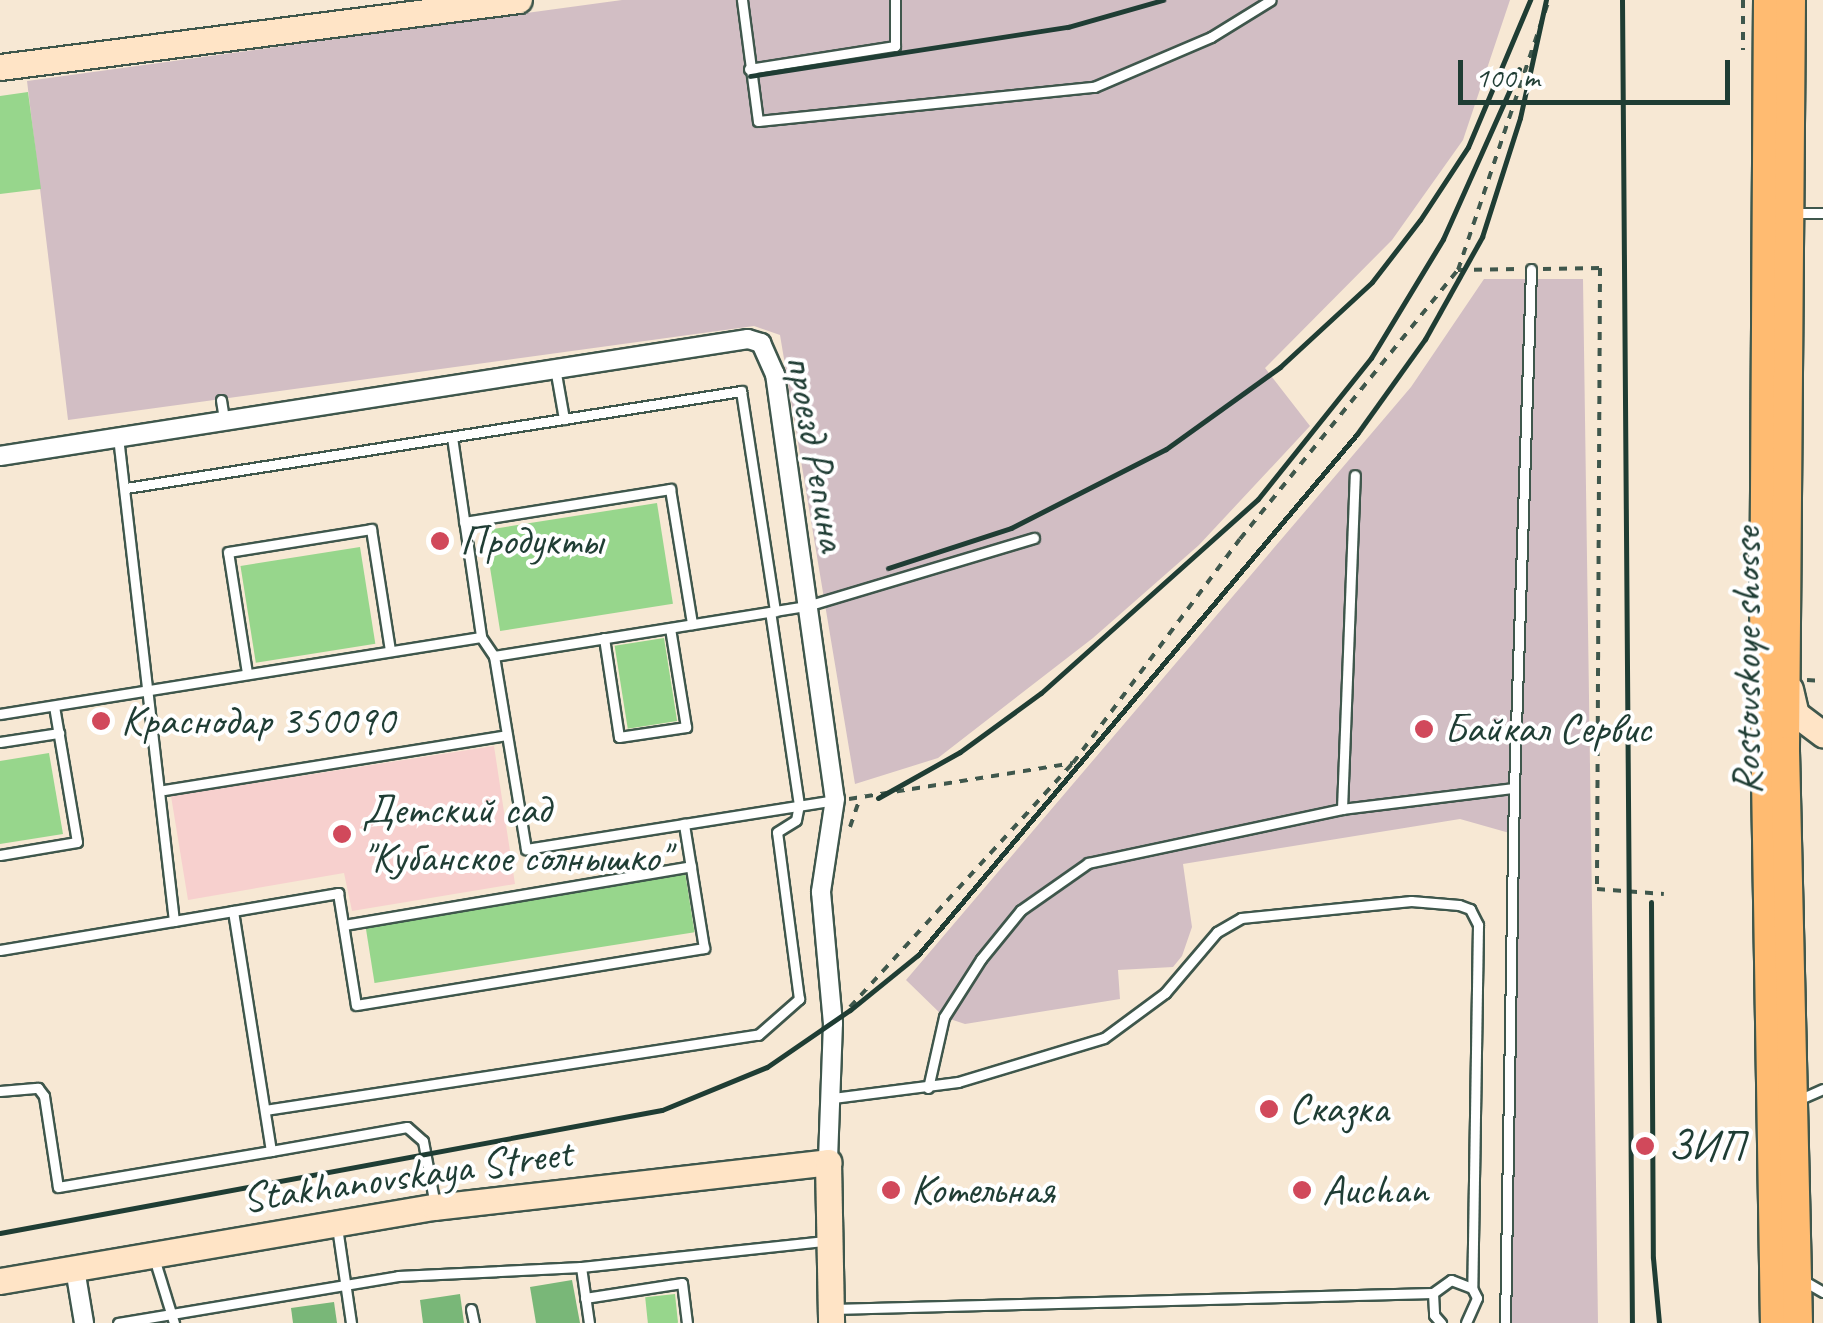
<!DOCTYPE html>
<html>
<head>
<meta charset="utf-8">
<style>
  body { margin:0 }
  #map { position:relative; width:1823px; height:1323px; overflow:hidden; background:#f7e8d4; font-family:Caveat,sans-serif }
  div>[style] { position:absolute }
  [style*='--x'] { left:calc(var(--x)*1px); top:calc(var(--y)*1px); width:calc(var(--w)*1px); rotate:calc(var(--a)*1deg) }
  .built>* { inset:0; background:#f7d0ce }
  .industrial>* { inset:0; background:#d2bec4 }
  .green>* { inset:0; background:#97d68c; transform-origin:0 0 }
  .forest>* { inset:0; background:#79b778 }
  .path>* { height:4px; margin-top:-2px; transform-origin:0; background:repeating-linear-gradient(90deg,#3f574c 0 8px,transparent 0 16px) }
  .roads { filter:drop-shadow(2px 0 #3f574c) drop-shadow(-2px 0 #3f574c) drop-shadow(0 2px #3f574c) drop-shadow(0 -2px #3f574c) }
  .lane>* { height:9px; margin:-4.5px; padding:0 4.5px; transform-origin:4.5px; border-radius:4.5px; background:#fff }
  .street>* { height:18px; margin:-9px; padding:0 9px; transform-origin:9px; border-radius:9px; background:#fff }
  .secondary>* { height:25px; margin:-12.5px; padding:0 12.5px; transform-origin:12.5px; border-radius:12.5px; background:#ffe4c6 }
  .primary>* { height:28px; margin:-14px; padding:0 14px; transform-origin:14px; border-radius:14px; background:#ffbb71 }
  .rail>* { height:5px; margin:-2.5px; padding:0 2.5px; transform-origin:2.5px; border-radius:2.5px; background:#1f3d34 }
  .dots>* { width:28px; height:28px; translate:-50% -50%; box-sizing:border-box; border:5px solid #fff; border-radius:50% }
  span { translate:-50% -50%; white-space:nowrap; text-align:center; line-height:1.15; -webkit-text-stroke:8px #fff; paint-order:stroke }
  .street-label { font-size:42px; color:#1f3d34 }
  .poi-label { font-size:42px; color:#1f3d34 }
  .left { translate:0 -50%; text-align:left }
  .scale { position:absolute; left:1458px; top:60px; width:272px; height:45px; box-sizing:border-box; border:5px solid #1f3d34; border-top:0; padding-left:12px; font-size:30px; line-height:35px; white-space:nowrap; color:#1f3d34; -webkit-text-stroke:8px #fff; paint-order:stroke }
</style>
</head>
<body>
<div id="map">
  <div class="built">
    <div style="clip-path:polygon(494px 746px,515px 884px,352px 911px,344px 873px,188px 900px,171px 796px)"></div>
  </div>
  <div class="industrial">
    <div style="clip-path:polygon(622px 0,1510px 0,1463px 140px,1392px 240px,1265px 368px,1310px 426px,1199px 545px,1093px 638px,938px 758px,855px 784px,780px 335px,754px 326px,68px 420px,27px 81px)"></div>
    <div style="clip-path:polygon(1484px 279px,1583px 279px,1598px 1323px,1508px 1323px,1513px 834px,1460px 819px,1183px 864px,1192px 927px,1182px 956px,1173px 967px,1118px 970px,1120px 999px,965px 1024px,944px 1017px,906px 980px,1411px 387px)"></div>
  </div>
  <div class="green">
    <div style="clip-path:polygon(28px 92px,41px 189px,0 194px,0 96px)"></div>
    <div style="left:657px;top:503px;width:102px;height:175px;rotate:81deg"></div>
    <div style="left:360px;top:547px;width:98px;height:121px;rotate:81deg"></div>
    <div style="left:664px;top:638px;width:84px;height:50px;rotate:81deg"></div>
    <div style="clip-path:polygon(49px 753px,63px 834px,0 844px,0 761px)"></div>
    <div style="left:685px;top:872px;width:61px;height:324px;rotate:81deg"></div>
    <div style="left:675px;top:1294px;width:29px;height:30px;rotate:84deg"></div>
  </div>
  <div class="forest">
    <div style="clip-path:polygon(572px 1280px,580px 1323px,536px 1323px,530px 1287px)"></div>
    <div style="clip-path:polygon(460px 1294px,464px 1323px,423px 1323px,420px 1300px)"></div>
    <div style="clip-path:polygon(334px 1302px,337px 1323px,293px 1323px,291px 1308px)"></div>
  </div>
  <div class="path">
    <div style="--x:1743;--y:0;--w:50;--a:90"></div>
    <div style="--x:1543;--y:269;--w:57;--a:-1"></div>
    <div style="--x:1600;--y:268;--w:621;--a:90.28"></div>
    <div style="--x:1597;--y:889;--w:67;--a:4.3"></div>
    <div style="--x:1458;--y:270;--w:60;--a:-1"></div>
    <div style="--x:1807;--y:680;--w:16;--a:4"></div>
    <div style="--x:849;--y:799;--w:227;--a:-9.1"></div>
    <div style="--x:1073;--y:763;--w:279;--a:-53.3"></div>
    <div style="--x:1240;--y:539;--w:346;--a:-51"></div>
    <div style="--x:1458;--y:270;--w:285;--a:-71.4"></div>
    <div style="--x:850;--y:827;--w:31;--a:-71"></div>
    <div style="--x:850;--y:1007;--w:331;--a:-47.6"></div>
  </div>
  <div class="roads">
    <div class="lane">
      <div style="--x:742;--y:0;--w:122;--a:82.5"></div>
      <div style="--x:758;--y:121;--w:338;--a:-5.8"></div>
      <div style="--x:1094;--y:87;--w:127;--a:-23.1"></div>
      <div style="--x:1211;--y:37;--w:70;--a:-31.7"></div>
      <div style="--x:749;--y:69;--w:148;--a:-9"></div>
      <div style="--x:895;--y:46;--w:46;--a:-90"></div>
      <div style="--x:1792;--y:213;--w:31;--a:0"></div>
      <div style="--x:555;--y:368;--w:52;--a:80"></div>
      <div style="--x:221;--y:400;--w:20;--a:81"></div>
      <div style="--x:452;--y:437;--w:202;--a:81.7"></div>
      <div style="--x:481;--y:637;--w:23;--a:56"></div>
      <div style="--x:494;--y:656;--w:196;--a:80.6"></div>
      <div style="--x:526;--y:849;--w:312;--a:-9"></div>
      <div style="--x:126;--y:488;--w:623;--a:-8.96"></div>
      <div style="--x:741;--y:391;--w:223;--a:81.2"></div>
      <div style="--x:464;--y:522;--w:209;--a:-9.1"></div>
      <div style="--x:670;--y:489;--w:137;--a:80.7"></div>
      <div style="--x:604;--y:638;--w:100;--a:81.4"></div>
      <div style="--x:619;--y:737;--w:68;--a:-8.5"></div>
      <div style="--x:686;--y:727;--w:100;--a:-99.2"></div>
      <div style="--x:494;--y:656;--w:317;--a:-9.1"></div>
      <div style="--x:807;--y:606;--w:237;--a:-16.7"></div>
      <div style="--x:247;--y:673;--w:122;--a:-98.9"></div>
      <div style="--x:228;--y:552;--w:145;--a:-9.1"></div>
      <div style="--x:371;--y:529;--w:122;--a:81.1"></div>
      <div style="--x:0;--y:714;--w:487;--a:-9.1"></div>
      <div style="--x:0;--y:742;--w:60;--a:-8.7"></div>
      <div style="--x:1514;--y:788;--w:519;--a:-88.12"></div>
      <div style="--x:164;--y:790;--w:347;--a:-9.1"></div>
      <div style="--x:1342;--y:809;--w:334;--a:-87.8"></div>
      <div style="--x:0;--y:855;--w:78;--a:-9.6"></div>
      <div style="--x:77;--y:842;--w:138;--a:-99.6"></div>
      <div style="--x:174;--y:921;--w:60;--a:-9.6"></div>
      <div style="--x:344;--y:925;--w:352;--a:-9.6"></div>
      <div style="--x:0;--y:950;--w:176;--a:-9.5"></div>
      <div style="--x:174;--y:921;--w:487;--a:-96.6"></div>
      <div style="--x:928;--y:1088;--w:73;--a:-77.3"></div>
      <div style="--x:944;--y:1017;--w:69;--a:-57.5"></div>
      <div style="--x:981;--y:959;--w:63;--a:-50.8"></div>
      <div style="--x:1021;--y:910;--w:82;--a:-35"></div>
      <div style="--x:1088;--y:863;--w:260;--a:-12"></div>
      <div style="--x:1342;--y:809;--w:173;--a:-7"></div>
      <div style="--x:1514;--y:788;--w:535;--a:90.96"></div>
      <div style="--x:0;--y:1091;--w:38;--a:-5"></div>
      <div style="--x:38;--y:1088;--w:10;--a:53"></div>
      <div style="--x:44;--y:1096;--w:92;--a:81.3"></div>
      <div style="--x:58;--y:1187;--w:216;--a:-9.6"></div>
      <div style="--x:271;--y:1151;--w:243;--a:-99"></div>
      <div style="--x:233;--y:911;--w:107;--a:-9.7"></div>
      <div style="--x:338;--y:893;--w:113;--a:80.9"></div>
      <div style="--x:356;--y:1005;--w:353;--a:-9.3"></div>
      <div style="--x:704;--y:948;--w:126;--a:-99.2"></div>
      <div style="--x:833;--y:1098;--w:126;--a:-7.3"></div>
      <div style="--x:958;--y:1082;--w:152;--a:-16.8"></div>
      <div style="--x:1104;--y:1038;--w:76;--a:-36.4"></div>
      <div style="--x:1165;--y:993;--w:80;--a:-49.6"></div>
      <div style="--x:1217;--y:932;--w:28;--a:-30"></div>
      <div style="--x:1241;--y:918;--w:171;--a:-5.7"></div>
      <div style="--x:1411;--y:901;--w:48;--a:4.8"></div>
      <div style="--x:1459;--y:905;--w:12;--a:20"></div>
      <div style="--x:1470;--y:909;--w:18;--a:63"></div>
      <div style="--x:1478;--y:925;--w:363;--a:90.9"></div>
      <div style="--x:1798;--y:1100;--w:27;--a:-24"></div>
      <div style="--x:265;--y:1110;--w:499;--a:-8.7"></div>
      <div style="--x:758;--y:1035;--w:55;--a:-41.3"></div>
      <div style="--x:799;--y:999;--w:168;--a:-97.5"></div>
      <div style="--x:777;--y:832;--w:22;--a:-32"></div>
      <div style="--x:796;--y:820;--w:15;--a:-79"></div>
      <div style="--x:799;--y:805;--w:195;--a:-98.5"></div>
      <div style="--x:271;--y:1151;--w:138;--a:-10"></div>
      <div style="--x:407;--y:1127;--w:21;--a:41"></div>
      <div style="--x:423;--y:1141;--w:65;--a:79.4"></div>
      <div style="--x:337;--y:1227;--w:97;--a:81.7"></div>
      <div style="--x:154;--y:1258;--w:68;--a:72.9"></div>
      <div style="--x:581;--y:1267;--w:57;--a:81.9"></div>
      <div style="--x:1804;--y:1281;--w:22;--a:30"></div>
      <div style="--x:1433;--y:1293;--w:22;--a:87"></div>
      <div style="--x:1434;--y:1315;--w:11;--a:49"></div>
      <div style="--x:585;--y:1298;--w:98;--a:-8.8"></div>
      <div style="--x:682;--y:1283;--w:40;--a:82.9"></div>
      <div style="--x:471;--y:1309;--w:14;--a:78"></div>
      <div style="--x:833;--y:1309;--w:600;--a:-1.53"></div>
      <div style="--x:1433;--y:1293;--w:22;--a:-36"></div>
      <div style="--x:1451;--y:1280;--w:22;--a:21"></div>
      <div style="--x:1472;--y:1288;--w:11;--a:63"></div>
      <div style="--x:1477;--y:1298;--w:27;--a:114"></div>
      <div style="--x:118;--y:1323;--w:284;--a:-9.5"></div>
      <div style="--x:398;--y:1276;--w:183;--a:-2.8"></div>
      <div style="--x:581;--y:1267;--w:246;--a:-6.1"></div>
    </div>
    <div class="street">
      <div style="--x:0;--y:456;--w:757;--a:-8.89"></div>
      <div style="--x:748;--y:339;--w:14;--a:17"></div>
      <div style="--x:761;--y:343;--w:34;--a:66"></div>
      <div style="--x:775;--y:374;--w:429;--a:82"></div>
      <div style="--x:835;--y:799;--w:94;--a:98.6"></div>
      <div style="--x:821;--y:892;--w:132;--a:84.8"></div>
      <div style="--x:833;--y:1023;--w:139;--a:92.1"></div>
      <div style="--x:75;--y:1269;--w:55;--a:80.5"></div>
    </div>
    <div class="secondary">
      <div style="--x:0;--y:67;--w:523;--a:-7.36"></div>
      <div style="--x:1790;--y:689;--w:26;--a:77"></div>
      <div style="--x:1796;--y:714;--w:34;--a:37"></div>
      <div style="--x:0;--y:1281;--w:441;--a:-9.7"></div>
      <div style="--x:435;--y:1207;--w:396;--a:-6.5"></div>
      <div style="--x:828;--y:1162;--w:161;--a:88.9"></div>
    </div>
    <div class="primary">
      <div style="--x:1768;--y:0;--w:656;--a:90.35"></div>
      <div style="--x:1764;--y:656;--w:667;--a:89.06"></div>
      <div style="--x:1791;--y:0;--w:751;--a:90.46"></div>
      <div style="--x:1785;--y:751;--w:572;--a:88.7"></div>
    </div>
  </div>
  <div class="rail">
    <div style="--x:1622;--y:0;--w:1323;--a:89.57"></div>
    <div style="--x:750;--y:76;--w:322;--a:-8.8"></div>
    <div style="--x:1068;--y:27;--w:99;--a:-15.9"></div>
    <div style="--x:888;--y:568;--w:129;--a:-18"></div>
    <div style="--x:1011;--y:528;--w:174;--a:-27"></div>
    <div style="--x:1166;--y:449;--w:140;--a:-35.7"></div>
    <div style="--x:1280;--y:367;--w:125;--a:-42.7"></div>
    <div style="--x:1372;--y:282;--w:78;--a:-52.3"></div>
    <div style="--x:1420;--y:220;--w:87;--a:-56.7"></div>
    <div style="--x:1468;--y:147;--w:160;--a:-67.1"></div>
    <div style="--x:878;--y:798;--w:94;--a:-29.3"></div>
    <div style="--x:960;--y:752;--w:100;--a:-36.1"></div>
    <div style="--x:1041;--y:693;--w:291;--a:-41.8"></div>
    <div style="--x:1258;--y:499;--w:181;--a:-51.3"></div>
    <div style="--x:1371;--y:358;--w:139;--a:-58.8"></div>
    <div style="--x:1443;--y:239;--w:186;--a:-65.9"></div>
    <div style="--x:1651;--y:902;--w:356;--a:89.7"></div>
    <div style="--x:1653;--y:1258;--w:65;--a:84.7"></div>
    <div style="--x:0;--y:1233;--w:673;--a:-10.53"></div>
    <div style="--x:662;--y:1110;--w:113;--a:-22.3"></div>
    <div style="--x:767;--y:1067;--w:101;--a:-34.5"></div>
    <div style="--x:850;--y:1010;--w:87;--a:-39"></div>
    <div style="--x:918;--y:955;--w:681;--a:-49.88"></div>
    <div style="--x:1357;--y:434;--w:117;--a:-54.4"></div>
    <div style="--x:1425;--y:339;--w:117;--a:-60.8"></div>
    <div style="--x:1482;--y:237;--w:125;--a:-72.3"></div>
    <div style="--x:1520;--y:118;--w:121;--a:-77.6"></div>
  </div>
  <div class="dots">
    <div style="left:440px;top:541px;background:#d1495b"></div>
    <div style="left:101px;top:721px;background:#d1495b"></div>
    <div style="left:1424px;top:729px;background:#d1495b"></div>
    <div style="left:342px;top:834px;background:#d1495b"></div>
    <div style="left:1269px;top:1109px;background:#d1495b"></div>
    <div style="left:1645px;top:1146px;background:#d1495b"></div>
    <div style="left:891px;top:1190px;background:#d1495b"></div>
    <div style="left:1302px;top:1190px;background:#d1495b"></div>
  </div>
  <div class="street-label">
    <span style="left:816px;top:453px;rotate:80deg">проезд Репина</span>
    <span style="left:1747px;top:661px;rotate:-90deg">Rostovskoye shosse</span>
    <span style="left:407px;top:1176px;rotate:-8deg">Stakhanovskaya Street</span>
  </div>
  <div class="poi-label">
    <span class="left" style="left:460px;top:541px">Продукты</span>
    <span class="left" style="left:121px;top:721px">Краснодар 350090</span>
    <span class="left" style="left:1444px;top:729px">Байкал Сервис</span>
    <span class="left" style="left:362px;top:834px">Детский сад<br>"Кубанское солнышко"</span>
    <span class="left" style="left:1289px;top:1109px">Сказка</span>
    <span class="left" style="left:1668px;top:1146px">ЗИП</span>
    <span class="left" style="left:911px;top:1190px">Котельная</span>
    <span class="left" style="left:1322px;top:1190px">Auchan</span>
  </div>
  <div class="scale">100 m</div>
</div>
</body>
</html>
